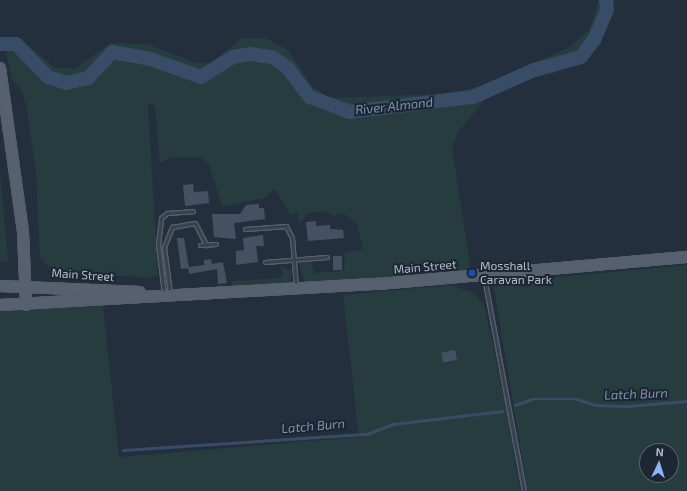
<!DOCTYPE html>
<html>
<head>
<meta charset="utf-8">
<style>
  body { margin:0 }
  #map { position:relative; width:687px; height:491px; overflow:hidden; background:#242f3e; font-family:"Exo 2",sans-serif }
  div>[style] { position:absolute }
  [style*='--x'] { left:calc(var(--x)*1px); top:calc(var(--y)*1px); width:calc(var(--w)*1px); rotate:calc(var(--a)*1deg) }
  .green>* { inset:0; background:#263c3f }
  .stream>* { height:2.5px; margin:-1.25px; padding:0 1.25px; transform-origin:1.25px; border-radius:1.25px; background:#394c67 }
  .river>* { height:14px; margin:-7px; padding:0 7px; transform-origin:7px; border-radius:7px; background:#394c67 }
  .building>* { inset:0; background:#455162; transform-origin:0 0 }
  .roads { filter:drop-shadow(1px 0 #565f6c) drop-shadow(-1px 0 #565f6c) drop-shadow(0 1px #565f6c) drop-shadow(0 -1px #565f6c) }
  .service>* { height:3px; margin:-1.5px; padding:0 1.5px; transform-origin:1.5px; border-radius:1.5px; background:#38414e }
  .primary>* { height:10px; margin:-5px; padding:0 5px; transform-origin:5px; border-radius:5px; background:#56606e }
  .dots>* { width:11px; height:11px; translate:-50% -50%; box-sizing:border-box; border:2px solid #1d2633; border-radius:50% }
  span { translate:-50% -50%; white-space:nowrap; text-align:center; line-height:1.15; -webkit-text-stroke:4px #1d2633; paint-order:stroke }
  .poi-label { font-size:12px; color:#b4bcc9 }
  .left { translate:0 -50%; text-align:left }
  .street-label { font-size:12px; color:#b4bcc9 }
  .water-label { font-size:13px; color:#7c92b1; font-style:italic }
  .north { position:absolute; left:639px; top:443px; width:40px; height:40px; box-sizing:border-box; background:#1d2633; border:1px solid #59626f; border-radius:50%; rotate:4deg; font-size:11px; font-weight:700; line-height:16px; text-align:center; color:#b4bcc9 }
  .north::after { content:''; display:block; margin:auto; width:14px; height:18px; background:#8ab4f8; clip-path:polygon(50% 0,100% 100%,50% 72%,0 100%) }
</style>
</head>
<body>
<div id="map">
  <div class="green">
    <div style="clip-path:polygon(599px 0,614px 0,600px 46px,585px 60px,555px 73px,518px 81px,485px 99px,457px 134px,452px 149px,471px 270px,305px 285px,299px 263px,311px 261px,314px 273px,344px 271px,345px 253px,363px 249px,357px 223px,343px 213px,333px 216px,325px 211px,308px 213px,299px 224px,297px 212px,291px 215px,275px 189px,265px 198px,222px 206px,209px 165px,201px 157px,170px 158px,160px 163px,155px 105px,148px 105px,158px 275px,149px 278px,72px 272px,48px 266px,40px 259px,36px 173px,27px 109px,21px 89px,12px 79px,3px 38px,21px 39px,54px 67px,74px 69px,111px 43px,147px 44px,197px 63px,212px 62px,242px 38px,265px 38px,288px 50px,313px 87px,330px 98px,443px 94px,479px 87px,568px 48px,589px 30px)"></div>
    <div style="clip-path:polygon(0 172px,8px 261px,0 262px)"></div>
    <div style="clip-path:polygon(280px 265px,292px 271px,290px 284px,231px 286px,232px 281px,280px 278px,283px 274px)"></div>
    <div style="clip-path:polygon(evenodd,687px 265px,687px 491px,528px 491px,493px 283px,687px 265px,647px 451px,671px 451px,671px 475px,647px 475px,647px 451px)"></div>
    <div style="clip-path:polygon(450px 285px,474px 293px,484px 305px,507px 411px,520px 491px,0 491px,0 309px,103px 306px,119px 457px,359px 437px,343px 295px)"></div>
  </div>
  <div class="stream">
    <div style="--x:515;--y:405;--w:18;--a:-19"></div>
    <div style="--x:532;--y:399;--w:45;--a:0"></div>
    <div style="--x:577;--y:399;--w:19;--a:18"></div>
    <div style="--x:595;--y:405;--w:33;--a:2"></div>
    <div style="--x:628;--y:406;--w:59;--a:-4.8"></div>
    <div style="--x:123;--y:450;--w:245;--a:-3.8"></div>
    <div style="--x:367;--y:434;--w:28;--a:-21"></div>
    <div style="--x:393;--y:424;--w:110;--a:-6.8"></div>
  </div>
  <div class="river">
    <div style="--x:0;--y:44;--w:16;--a:0"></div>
    <div style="--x:16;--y:44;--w:46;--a:45.9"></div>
    <div style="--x:48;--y:77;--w:19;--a:18"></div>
    <div style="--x:66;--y:83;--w:23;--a:-13"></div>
    <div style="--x:88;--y:78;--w:35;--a:-47"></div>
    <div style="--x:112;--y:52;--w:39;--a:10"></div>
    <div style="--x:150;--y:59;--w:54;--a:19.4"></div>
    <div style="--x:201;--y:77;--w:38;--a:-32"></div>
    <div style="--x:233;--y:57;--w:17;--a:-10"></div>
    <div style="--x:250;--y:54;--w:22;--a:8"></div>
    <div style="--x:272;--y:57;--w:18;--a:34"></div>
    <div style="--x:287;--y:67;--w:38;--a:53"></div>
    <div style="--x:310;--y:97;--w:43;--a:20.6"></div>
    <div style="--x:350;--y:112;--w:124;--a:-7"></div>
    <div style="--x:473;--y:97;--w:67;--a:-23.9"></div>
    <div style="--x:534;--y:70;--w:49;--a:-15.5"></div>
    <div style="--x:581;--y:57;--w:24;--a:-54"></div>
    <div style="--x:595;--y:38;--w:30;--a:-67"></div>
    <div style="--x:607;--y:10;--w:10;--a:-96"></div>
  </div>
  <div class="building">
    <div style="clip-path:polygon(193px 184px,194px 192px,208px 191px,209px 203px,185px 206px,183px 185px)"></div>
    <div style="clip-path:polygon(259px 204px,259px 208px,264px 208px,265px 219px,234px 223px,236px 239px,214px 237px,212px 214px,240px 214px,246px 205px)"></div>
    <div style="clip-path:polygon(316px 221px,316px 226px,330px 225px,330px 229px,343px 230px,344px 238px,308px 241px,306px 222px)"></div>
    <div style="clip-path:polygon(263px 235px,264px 246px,256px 246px,258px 262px,236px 265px,236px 251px,244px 250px,243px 238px)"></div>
    <div style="clip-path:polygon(177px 238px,184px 238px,189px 268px,181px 269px)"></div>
    <div style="left:333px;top:256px;width:9px;height:14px"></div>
    <div style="clip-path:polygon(211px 259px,212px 264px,223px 262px,227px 283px,218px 284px,217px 269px,189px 274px,188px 267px,204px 265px,204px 260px)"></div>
    <div style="left:455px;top:350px;width:10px;height:14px;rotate:79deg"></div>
  </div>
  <div class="roads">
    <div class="service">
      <div style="--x:245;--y:229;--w:41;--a:-4.2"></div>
      <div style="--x:286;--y:226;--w:13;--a:63"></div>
      <div style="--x:292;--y:238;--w:49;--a:85.3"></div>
      <div style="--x:200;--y:245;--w:16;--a:-4"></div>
      <div style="--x:265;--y:262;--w:62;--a:-4.6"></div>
      <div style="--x:484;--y:277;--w:218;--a:79.4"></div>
      <div style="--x:170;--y:293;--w:46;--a:-97.4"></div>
      <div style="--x:164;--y:247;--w:22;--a:-68"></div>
      <div style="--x:172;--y:227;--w:23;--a:-10"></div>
      <div style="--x:195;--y:223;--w:25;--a:63"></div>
      <div style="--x:164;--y:294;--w:50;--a:-96.8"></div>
      <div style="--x:158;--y:244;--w:26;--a:-83"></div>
      <div style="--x:161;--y:218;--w:8;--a:-40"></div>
      <div style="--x:167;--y:213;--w:26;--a:-4"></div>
    </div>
    <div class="primary">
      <div style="--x:0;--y:68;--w:166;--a:82"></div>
      <div style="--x:23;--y:232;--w:73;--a:87.6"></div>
      <div style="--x:0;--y:286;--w:140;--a:2.5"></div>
      <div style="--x:0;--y:305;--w:379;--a:-3.2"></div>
      <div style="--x:378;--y:284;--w:310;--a:-5"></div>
    </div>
  </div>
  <div class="dots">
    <div style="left:472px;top:273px;background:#1a4fb4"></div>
  </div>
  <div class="poi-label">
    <span class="left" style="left:480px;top:273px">Mosshall<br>Caravan Park</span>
  </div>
  <div class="street-label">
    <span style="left:425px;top:267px;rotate:-5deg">Main Street</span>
    <span style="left:83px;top:275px;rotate:4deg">Main Street</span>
  </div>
  <div class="water-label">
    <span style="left:394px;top:106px;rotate:-6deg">River Almond</span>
    <span style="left:636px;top:394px;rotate:-2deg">Latch Burn</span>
    <span style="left:313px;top:426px;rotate:-5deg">Latch Burn</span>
  </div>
  <div class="north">N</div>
</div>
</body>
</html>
